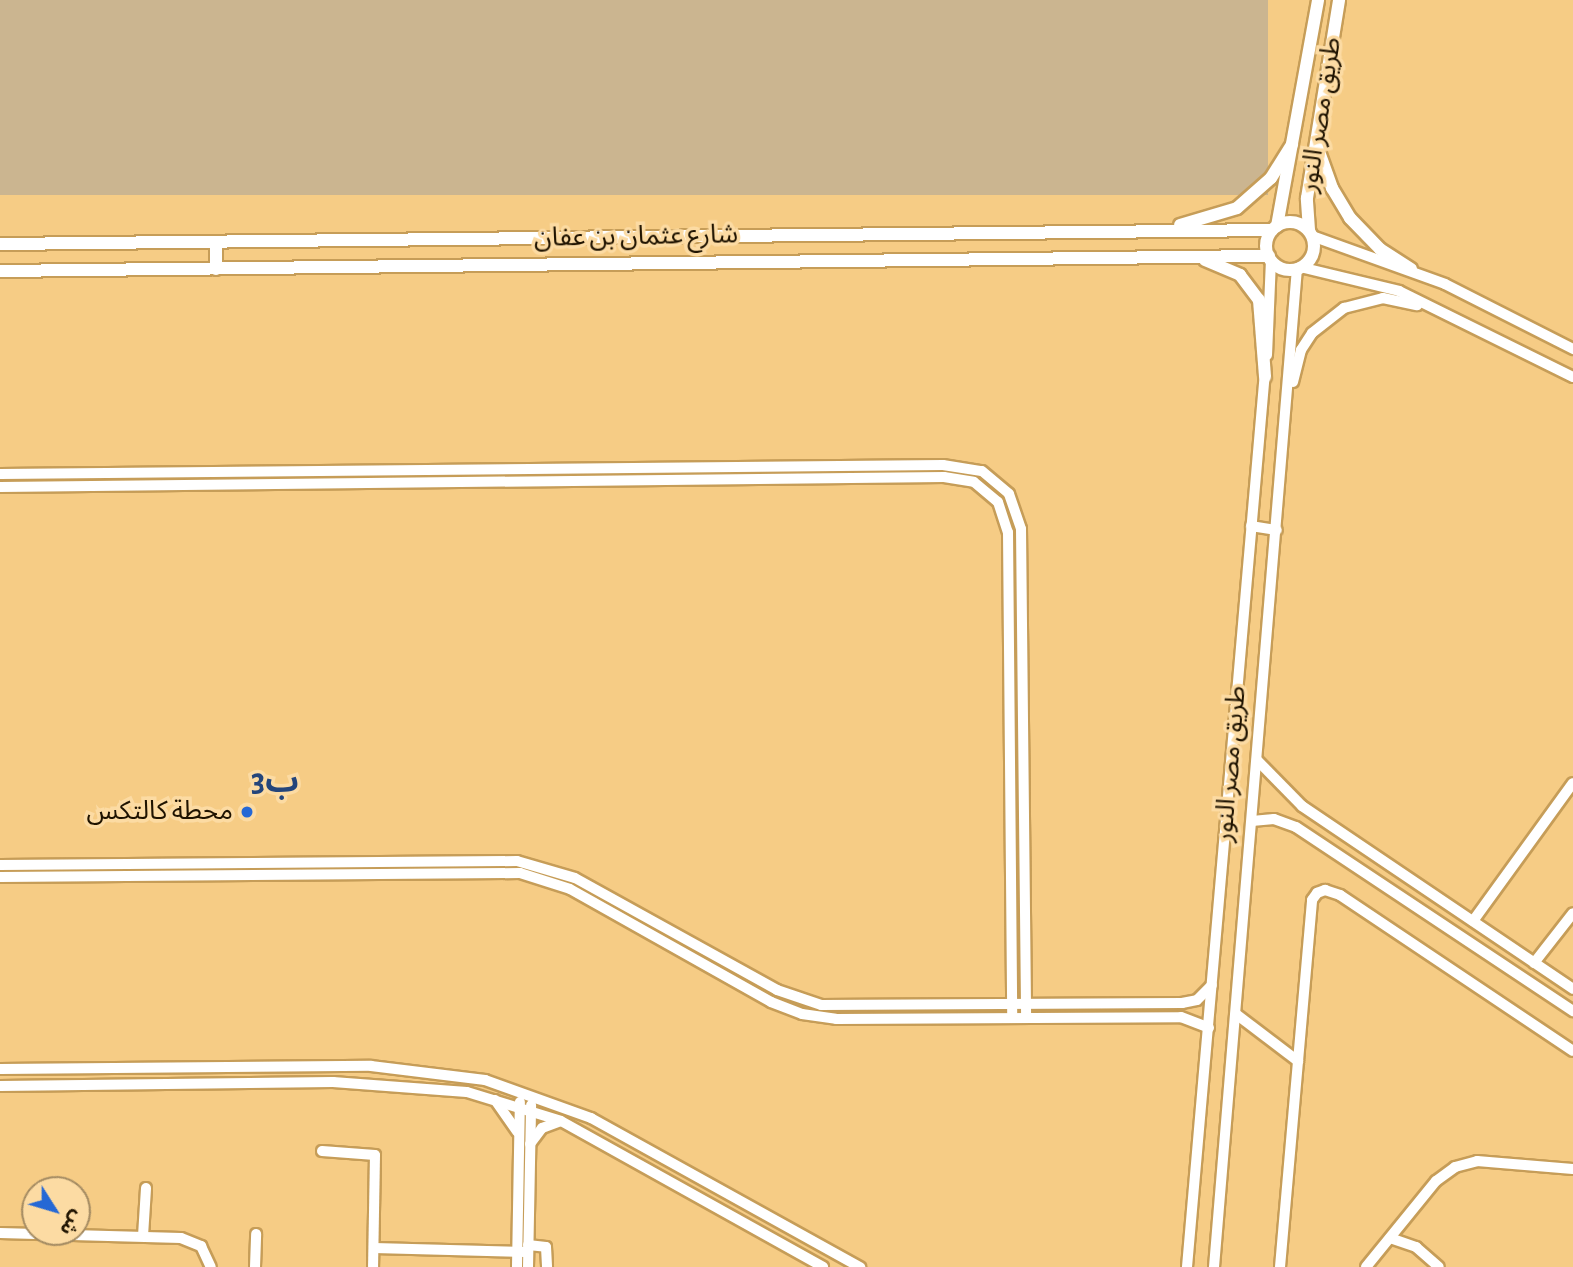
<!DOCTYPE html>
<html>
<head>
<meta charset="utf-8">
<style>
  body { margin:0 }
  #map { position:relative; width:1573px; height:1267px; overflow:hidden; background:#f6cc85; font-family:"Alegreya Sans","Noto Sans Arabic",sans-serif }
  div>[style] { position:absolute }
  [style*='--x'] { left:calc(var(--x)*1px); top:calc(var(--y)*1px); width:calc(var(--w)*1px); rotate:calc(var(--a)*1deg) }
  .green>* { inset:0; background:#cbb590; transform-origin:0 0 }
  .roads { filter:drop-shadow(2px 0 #c69d58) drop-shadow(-2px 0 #c69d58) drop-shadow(0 2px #c69d58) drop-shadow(0 -2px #c69d58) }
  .minor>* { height:10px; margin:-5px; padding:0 5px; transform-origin:5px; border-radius:5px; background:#fff }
  .major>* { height:12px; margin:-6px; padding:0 6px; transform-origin:6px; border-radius:6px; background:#fff }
  .major>.ring { margin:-6px; padding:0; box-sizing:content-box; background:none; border:12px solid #fff; border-radius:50% }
  .dots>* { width:19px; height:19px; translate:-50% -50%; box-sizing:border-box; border:4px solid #fcdba3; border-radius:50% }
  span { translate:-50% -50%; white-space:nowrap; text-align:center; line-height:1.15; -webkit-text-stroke:7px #fcdba3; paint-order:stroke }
  .street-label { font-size:26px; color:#1f1300 }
  .poi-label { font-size:26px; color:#1f1300 }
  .right { translate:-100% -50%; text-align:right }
  .district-label { font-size:33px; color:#24457b; font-weight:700 }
  .north { position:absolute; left:21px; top:1176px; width:70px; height:70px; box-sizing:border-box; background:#fcdba3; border:2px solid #a48b62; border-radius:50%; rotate:127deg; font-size:19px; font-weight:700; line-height:28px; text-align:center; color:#1f1300 }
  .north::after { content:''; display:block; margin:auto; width:24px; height:32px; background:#2568d5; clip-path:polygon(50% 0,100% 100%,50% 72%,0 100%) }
</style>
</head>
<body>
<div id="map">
  <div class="green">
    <div style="left:0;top:0;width:1268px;height:195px"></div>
  </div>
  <div class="roads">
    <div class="minor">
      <div style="--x:1312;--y:236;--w:141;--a:19.8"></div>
      <div style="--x:1445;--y:284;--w:144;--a:26.9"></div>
      <div style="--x:1300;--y:267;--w:102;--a:13.6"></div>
      <div style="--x:1399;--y:291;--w:194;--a:26.3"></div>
      <div style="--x:1267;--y:355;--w:95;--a:-87.6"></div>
      <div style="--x:1293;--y:382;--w:33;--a:-76"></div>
      <div style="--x:1301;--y:350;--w:20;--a:-57"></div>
      <div style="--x:1312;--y:333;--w:41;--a:-38"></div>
      <div style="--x:1344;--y:308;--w:40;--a:-14.4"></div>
      <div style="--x:1383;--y:298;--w:35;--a:12"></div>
      <div style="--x:0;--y:474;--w:943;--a:-0.55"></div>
      <div style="--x:943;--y:465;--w:39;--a:9"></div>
      <div style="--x:982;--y:471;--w:35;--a:40"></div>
      <div style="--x:1009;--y:494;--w:37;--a:71"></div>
      <div style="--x:1021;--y:529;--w:488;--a:89.4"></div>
      <div style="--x:0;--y:487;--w:944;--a:-0.61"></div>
      <div style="--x:944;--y:477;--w:30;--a:9"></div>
      <div style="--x:974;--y:482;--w:31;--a:40"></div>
      <div style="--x:998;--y:502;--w:32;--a:72"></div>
      <div style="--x:1008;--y:532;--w:485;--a:89.5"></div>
      <div style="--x:1251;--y:526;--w:26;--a:9"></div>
      <div style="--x:1257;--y:760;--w:64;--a:45.6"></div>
      <div style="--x:1302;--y:806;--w:327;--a:34"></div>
      <div style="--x:1252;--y:821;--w:22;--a:-5"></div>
      <div style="--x:1274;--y:819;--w:23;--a:20"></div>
      <div style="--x:1296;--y:827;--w:333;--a:33.6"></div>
      <div style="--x:0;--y:865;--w:517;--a:-0.44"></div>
      <div style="--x:517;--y:861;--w:60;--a:16.3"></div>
      <div style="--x:575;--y:878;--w:231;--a:29"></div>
      <div style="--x:777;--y:990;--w:46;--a:18.8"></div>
      <div style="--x:821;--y:1005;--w:361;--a:-0.3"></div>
      <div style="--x:1182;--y:1003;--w:15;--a:-11"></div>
      <div style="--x:1197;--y:1000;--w:21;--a:-45"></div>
      <div style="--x:0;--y:877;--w:520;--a:-0.44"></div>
      <div style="--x:520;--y:873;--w:52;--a:17.7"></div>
      <div style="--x:570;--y:889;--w:231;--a:29.3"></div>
      <div style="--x:771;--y:1002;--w:33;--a:21"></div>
      <div style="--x:802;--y:1014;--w:34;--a:8"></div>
      <div style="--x:836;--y:1019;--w:345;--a:-0.3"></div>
      <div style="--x:1181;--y:1017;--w:30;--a:21"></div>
      <div style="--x:1473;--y:921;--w:170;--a:-54.1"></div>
      <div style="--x:1534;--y:963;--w:63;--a:-52"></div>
      <div style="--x:1236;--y:1014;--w:78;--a:37.2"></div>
      <div style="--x:0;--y:1069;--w:371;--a:-0.5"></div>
      <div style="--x:371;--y:1066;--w:115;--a:7"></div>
      <div style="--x:485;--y:1080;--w:113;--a:19.7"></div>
      <div style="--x:591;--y:1118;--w:308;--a:29"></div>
      <div style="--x:0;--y:1086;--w:333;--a:-0.7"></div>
      <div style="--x:333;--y:1082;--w:134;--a:4.3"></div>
      <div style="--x:467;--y:1092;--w:98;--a:17.1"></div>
      <div style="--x:561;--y:1121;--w:300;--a:29.1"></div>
      <div style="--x:495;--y:1100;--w:39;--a:55"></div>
      <div style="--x:530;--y:1144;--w:20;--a:-53"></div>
      <div style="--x:542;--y:1128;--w:20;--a:-20"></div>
      <div style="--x:322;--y:1151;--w:53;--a:4.3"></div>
      <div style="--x:375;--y:1155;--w:112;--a:91"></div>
      <div style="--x:65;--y:1190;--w:1;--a:-90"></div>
      <div style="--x:0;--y:1233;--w:181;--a:1.6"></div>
      <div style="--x:181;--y:1238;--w:22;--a:22"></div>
      <div style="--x:201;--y:1246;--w:23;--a:65"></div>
      <div style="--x:143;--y:1236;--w:48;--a:-86.4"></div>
      <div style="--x:1390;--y:1238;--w:28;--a:19"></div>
      <div style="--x:1416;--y:1247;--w:30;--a:41"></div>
      <div style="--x:528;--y:1245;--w:18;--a:6"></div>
      <div style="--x:546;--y:1247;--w:20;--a:87"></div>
      <div style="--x:374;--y:1248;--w:151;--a:1.5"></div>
      <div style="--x:255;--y:1267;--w:33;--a:-88"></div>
      <div style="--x:517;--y:1267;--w:165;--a:-89"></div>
      <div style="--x:528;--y:1267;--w:162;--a:-88.9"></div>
      <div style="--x:1187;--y:1267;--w:899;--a:-85.02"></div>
      <div style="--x:1214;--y:1267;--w:1002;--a:-85.25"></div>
      <div style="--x:1280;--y:1267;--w:368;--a:-85"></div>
      <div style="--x:1312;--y:900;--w:9;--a:-54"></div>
      <div style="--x:1317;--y:893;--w:9;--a:-21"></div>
      <div style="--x:1325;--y:890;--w:16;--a:18"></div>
      <div style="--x:1340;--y:895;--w:280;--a:33.8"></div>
      <div style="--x:1366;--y:1267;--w:111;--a:-50.9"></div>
      <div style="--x:1436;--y:1181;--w:24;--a:-36"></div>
      <div style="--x:1455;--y:1167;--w:23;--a:-15"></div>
      <div style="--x:1477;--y:1161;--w:96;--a:4.8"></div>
    </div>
    <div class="major">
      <div style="--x:1317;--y:146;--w:45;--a:70.3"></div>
      <div style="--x:1332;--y:188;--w:35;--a:59"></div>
      <div style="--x:1350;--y:218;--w:43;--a:45.9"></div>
      <div style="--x:1380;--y:249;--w:37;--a:33"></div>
      <div class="ring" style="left:1266px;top:222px;width:36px;height:36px"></div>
      <div style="--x:1180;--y:225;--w:59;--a:-16.6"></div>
      <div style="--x:1237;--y:208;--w:45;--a:-41.4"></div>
      <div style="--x:1271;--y:178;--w:40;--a:-58"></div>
      <div style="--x:1277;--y:226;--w:230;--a:-79.7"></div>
      <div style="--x:1309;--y:230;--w:32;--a:-94"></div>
      <div style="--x:1307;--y:198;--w:201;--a:-80.8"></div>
      <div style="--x:0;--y:244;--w:1272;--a:-0.63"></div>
      <div style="--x:1205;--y:260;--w:38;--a:23"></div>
      <div style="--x:1240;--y:275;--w:31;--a:53"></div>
      <div style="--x:1259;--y:300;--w:77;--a:85.5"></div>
      <div style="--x:216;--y:269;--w:27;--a:-90"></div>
      <div style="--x:0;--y:271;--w:1269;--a:-0.68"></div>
    </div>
  </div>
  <div class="dots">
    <div style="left:247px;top:812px;background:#2568d5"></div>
  </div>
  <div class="street-label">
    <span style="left:1321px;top:115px;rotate:-81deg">طريق مصر النور</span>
    <span style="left:636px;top:237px;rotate:-1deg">شارع عثمان بن عفان</span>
    <span style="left:1231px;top:764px;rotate:-85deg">طريق مصر النور</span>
  </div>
  <div class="poi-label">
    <span class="right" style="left:233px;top:812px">محطة كالتكس</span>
  </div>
  <div class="district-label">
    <span style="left:275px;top:782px">ب3</span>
  </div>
  <div class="north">ش</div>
</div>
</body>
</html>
